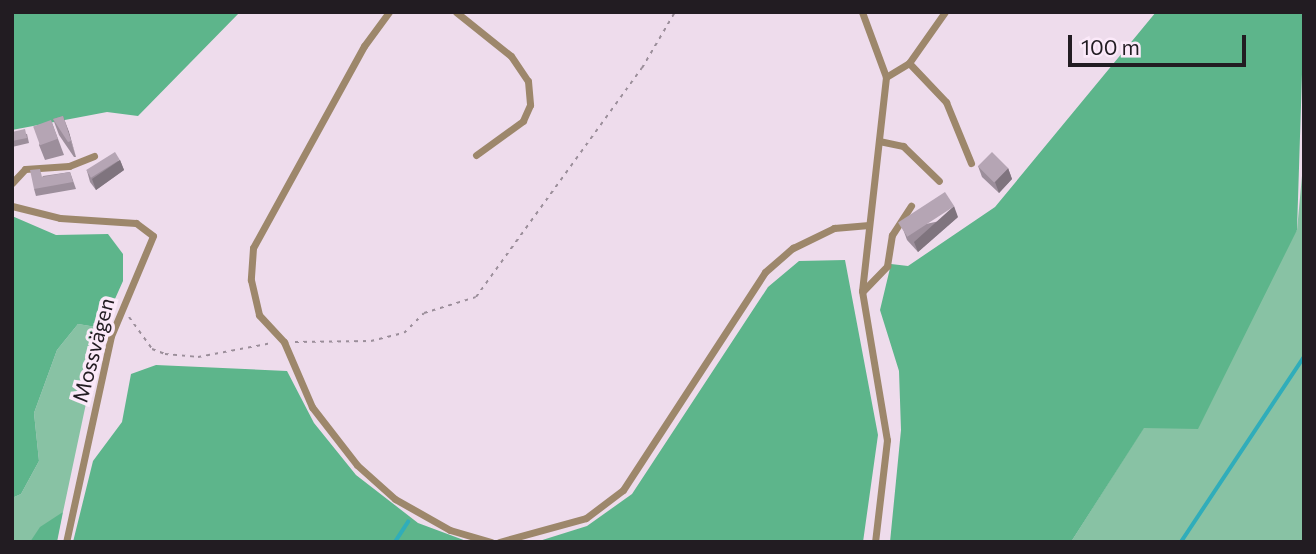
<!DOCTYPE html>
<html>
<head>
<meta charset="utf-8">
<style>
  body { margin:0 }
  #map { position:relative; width:1316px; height:554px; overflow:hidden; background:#eedcec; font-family:Commissioner,sans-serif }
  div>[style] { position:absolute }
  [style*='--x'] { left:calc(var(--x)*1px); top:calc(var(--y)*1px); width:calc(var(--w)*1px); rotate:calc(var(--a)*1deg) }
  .green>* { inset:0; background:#88c2a4 }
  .forest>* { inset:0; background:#5db58b }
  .stream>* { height:3.5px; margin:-1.75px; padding:0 1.75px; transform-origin:1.75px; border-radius:1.75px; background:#30adba }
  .path>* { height:2px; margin-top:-1px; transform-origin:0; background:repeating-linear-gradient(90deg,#9b8e9a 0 3.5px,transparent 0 8.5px) }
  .service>* { height:7px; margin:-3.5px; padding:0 3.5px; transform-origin:3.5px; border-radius:3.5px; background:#9d876b }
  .wall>* { inset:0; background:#9c8e9b }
  .shaded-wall>* { inset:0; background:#7f747e }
  .building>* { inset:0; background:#b5a5b4; transform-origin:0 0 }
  span { translate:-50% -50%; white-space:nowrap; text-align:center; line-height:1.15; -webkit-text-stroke:7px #fbe9f9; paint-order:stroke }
  .street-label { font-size:21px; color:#221c22 }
  .frame { position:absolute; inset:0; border:14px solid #221c22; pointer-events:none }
  .scale { position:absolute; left:1068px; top:35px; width:178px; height:32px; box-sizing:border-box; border:4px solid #221c22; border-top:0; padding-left:9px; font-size:21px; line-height:24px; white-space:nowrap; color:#221c22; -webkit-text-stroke:5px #fbe9f9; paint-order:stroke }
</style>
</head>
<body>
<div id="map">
  <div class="green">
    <div style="clip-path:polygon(1304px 154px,1304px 542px,1071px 542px,1144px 427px,1297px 230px)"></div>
    <div style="clip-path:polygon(78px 324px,102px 328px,63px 512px,30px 542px,12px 542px,12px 498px,21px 494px,39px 461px,34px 413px,57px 350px)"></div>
  </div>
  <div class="forest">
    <div style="clip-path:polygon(12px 12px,240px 12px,138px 116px,107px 112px,12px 130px)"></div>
    <div style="clip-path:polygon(1156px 12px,1304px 12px,1297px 230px,1198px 429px,1144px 428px,1071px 542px,890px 542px,901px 430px,899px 371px,880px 310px,891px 264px,908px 266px,995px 207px)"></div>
    <div style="clip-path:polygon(12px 216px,56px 235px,108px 234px,123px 254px,123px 281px,102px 328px,78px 324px,57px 350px,34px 413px,39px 461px,21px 494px,12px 498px)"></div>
    <div style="clip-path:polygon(845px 260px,878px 435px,863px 542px,536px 542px,587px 526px,632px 494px,768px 287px,799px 261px)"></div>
    <div style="clip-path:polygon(156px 365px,287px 371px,314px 423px,356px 475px,418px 523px,469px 542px,73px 542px,93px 461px,122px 422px,131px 374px)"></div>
    <div style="clip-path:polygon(63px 512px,57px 542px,30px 542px,40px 527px)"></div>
  </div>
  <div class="stream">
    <div style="--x:395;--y:542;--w:24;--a:-57"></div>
    <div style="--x:1181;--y:542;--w:222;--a:-56.4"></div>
  </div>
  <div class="path">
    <div style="--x:129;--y:317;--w:39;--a:54"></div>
    <div style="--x:152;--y:349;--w:14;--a:21"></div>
    <div style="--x:165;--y:354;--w:33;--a:5"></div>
    <div style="--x:198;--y:357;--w:75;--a:-10.7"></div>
    <div style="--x:295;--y:342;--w:76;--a:-0.8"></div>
    <div style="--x:371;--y:341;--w:34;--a:-14"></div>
    <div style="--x:404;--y:333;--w:28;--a:-45"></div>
    <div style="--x:424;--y:313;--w:54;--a:-17.1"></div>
    <div style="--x:476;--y:297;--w:283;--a:-54.1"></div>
    <div style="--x:642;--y:68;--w:65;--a:-59.5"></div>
  </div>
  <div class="service">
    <div style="--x:389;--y:12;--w:42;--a:126.3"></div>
    <div style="--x:364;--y:46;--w:230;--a:118.8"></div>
    <div style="--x:253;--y:248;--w:32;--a:94"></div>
    <div style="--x:251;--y:280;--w:36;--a:77"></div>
    <div style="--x:259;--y:315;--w:37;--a:47"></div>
    <div style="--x:284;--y:342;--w:71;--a:66.7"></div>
    <div style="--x:312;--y:407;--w:73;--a:52.2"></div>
    <div style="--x:357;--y:465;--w:51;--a:41.8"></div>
    <div style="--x:395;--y:499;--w:63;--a:29.4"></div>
    <div style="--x:450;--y:530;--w:43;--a:16.3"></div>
    <div style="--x:456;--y:12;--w:70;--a:38.7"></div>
    <div style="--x:511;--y:56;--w:30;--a:56"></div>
    <div style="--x:528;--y:81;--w:24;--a:85"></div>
    <div style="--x:530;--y:105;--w:17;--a:114"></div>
    <div style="--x:523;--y:121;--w:58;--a:144.1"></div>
    <div style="--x:862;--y:12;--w:69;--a:69.7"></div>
    <div style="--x:886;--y:77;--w:215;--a:96.4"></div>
    <div style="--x:862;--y:291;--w:151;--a:80.5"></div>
    <div style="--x:887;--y:440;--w:103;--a:96.7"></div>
    <div style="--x:909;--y:63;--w:54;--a:46.5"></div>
    <div style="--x:946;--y:102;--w:66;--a:67.7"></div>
    <div style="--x:886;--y:77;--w:27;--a:-31"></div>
    <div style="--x:909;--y:63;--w:62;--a:-54.8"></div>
    <div style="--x:879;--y:141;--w:25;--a:12"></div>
    <div style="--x:903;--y:146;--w:50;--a:44.2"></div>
    <div style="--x:12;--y:183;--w:19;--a:-47"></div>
    <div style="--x:25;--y:169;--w:44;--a:-3.9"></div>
    <div style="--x:69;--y:166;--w:27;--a:-22"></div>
    <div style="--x:12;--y:206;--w:49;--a:14"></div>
    <div style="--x:60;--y:218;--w:76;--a:3.8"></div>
    <div style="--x:136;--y:223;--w:21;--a:37"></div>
    <div style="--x:153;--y:236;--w:108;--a:112.8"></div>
    <div style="--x:111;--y:336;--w:211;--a:102.3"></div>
    <div style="--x:863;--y:291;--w:35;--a:-46"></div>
    <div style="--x:887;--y:266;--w:31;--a:-81"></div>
    <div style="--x:892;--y:235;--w:35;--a:-57"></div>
    <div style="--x:499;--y:542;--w:90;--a:-15.4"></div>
    <div style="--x:586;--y:518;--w:46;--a:-37.1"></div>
    <div style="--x:623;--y:490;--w:260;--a:-56.9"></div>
    <div style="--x:765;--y:272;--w:37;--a:-41"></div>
    <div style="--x:793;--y:248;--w:46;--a:-26"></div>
    <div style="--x:834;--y:228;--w:35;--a:-5"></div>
  </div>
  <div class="wall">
    <div style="clip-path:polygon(63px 116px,76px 157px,74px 157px,59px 135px,53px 119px)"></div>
    <div style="clip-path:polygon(51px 120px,64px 155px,45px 160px,39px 145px)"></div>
    <div style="clip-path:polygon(12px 132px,27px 134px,29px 143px,12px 147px)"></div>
    <div style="clip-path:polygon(120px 160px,124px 170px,96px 190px,90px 182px,87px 171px)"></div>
    <div style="clip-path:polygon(978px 166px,1008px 168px,1012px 179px,999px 193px,982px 177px)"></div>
    <div style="clip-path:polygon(70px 172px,76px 189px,36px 196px,34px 189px,43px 176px)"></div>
    <div style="clip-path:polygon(958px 217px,918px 252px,907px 240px,903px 229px)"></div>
  </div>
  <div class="shaded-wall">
    <div style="clip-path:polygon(63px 116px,69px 132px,76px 157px,71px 141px)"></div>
    <div style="clip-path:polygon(120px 160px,124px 170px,96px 190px,92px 179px)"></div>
    <div style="clip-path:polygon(1008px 168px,1012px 179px,999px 193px,995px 182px)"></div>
    <div style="clip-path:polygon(954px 206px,958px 217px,918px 252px,914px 242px)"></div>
  </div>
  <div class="building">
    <div style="clip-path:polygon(63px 116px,71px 141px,68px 142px,53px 119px)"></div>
    <div style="left:51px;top:120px;width:20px;height:19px;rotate:70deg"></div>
    <div style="clip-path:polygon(25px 129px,27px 138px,12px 141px,12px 132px)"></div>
    <div style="left:115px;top:152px;width:9px;height:34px;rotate:58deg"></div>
    <div style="left:992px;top:152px;width:23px;height:20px;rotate:45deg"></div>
    <div style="clip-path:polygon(40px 169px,42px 177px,70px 172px,73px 182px,34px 189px,30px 170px)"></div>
    <div style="left:945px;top:192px;width:17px;height:56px;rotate:57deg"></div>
  </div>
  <div class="street-label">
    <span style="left:93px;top:350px;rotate:-75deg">Mossvägen</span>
  </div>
  <div class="frame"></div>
  <div class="scale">100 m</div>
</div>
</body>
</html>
